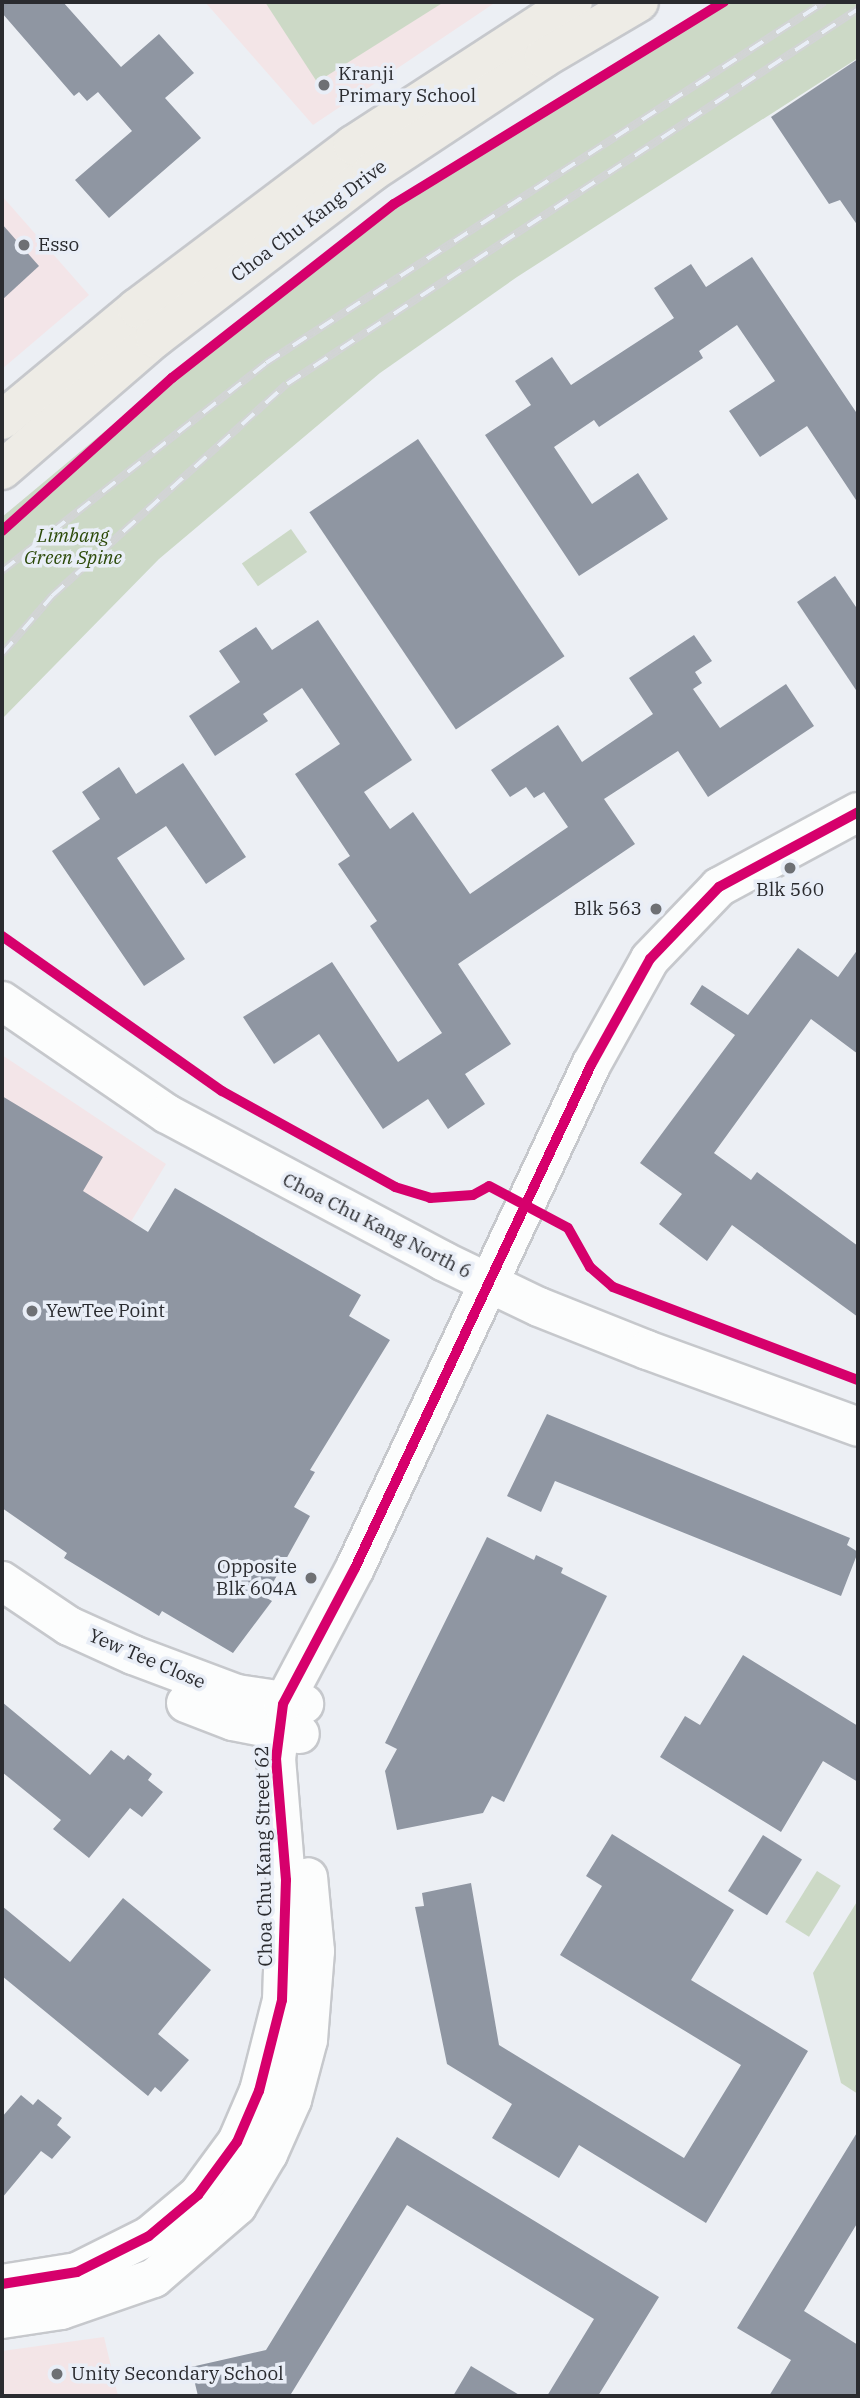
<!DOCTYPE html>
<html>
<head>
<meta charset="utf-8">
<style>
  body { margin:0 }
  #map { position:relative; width:860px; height:2398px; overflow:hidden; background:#eceff4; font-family:"IBM Plex Serif",serif }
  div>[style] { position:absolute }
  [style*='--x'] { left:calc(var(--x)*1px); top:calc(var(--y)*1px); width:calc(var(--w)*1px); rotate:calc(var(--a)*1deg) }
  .commercial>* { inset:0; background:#f3e5e8 }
  .education>* { inset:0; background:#f3e5e7 }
  .green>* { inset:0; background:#ccd9c6; transform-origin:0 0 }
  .building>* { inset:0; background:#8f96a2; transform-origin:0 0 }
  .roads { filter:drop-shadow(2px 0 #c6c8cc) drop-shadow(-2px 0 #c6c8cc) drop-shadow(0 2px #c6c8cc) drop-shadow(0 -2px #c6c8cc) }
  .minor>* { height:38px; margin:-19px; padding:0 19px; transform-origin:19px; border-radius:19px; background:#fcfdfd }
  .major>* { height:38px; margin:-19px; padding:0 19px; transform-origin:19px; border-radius:19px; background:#eeece6 }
  .rail>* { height:8px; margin-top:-4px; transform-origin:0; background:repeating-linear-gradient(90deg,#e9eef7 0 16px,#d2d4d5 0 32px); box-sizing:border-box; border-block:2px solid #d2d4d5 }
  .cycleway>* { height:10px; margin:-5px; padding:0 5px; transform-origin:5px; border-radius:5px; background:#d6006c }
  .dots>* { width:19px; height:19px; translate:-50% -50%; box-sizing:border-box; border:4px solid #e9eef7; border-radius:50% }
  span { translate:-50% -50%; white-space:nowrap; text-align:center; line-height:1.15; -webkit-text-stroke:7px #e9eef7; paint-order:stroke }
  .poi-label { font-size:19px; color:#2a2b2f }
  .left { translate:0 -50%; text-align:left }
  .right { translate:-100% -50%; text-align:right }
  .street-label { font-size:19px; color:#2a2b2f }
  .park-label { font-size:19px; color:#2c4a09; font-style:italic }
  .frame { position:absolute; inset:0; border:4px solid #2a2b2f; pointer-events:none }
</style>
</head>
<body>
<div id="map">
  <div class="commercial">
    <div style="clip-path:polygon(2px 196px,89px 295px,2px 369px)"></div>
    <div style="clip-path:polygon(2px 1055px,166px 1164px,2px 1434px)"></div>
  </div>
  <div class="education">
    <div style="clip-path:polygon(205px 2px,496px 2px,313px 125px)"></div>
    <div style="clip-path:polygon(104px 2337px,118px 2396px,2px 2396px,2px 2351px)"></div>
  </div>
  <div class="green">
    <div style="clip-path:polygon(265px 2px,444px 2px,317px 82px)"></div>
    <div style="clip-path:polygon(717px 2px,858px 2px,858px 58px,517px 277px,380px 373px,159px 559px,2px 719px,2px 517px,236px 322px,400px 204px,535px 112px)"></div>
    <div style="left:291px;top:529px;width:28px;height:60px;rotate:55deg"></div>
    <div style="left:817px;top:1871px;width:28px;height:60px;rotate:32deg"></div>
    <div style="clip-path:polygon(858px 1900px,858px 2094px,841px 2083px,813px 1973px)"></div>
  </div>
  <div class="building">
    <div style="clip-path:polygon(2px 2px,63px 2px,121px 67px,159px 34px,194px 73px,165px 98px,201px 138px,109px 218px,75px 180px,132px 131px,98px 92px,87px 101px,79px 92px,74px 96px,2px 13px)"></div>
    <div style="clip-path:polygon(858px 59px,858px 226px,840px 200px,829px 204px,771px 117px)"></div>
    <div style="clip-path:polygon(2px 224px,39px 266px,2px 300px)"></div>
    <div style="clip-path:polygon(752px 257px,858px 415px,858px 503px,807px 426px,760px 457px,729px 411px,775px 381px,737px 325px,699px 351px,703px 358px,599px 427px,594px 420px,554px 447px,592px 504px,638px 473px,668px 519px,579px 576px,485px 435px,531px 405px,515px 381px,552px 357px,571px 385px,674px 318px,654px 288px,691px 264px,706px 287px)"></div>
    <div style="left:418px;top:439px;width:262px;height:131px;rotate:56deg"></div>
    <div style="clip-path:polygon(835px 576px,858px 610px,858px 693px,797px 602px)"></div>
    <div style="clip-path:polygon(318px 620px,412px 760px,364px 792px,390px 829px,413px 812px,470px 894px,568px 827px,544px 792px,534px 798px,526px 787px,510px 797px,491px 770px,558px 725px,582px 762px,653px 714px,629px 678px,694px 635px,712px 661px,695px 672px,702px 683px,693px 689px,720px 728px,786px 684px,814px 726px,708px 797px,678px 751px,604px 799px,635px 844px,458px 964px,511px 1044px,465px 1074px,485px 1104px,448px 1129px,428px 1099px,383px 1129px,319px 1034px,274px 1064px,243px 1017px,332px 962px,398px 1062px,442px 1033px,370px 926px,377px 921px,338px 864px,350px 856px,295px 774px,340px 744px,302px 688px,263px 714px,268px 721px,215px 756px,189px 716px,240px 682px,219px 651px,256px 627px,272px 650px)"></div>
    <div style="clip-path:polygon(183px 763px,246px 857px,206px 884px,166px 826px,117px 858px,185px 959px,144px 986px,52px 851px,100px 819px,82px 792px,119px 767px,136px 794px)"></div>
    <div style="clip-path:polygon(798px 948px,838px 977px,858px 949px,858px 1054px,811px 1019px,714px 1153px,751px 1180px,757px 1172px,858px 1246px,858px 1317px,732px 1225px,707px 1261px,659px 1224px,682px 1194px,640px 1163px,735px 1035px,690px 1004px,702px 985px,748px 1015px)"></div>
    <div style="clip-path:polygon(2px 1096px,103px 1157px,83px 1191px,148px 1232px,175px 1188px,361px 1295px,349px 1316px,390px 1340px,310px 1470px,315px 1472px,294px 1507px,310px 1516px,265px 1597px,272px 1601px,233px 1653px,162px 1611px,159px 1616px,64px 1558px,67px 1553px,2px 1508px)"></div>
    <div style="clip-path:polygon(547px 1414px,850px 1538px,847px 1545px,858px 1552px,841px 1596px,555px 1481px,541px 1512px,507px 1496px)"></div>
    <div style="clip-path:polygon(487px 1537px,534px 1560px,536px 1555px,563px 1568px,561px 1573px,607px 1596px,504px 1802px,492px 1796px,483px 1813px,397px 1830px,385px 1771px,397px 1749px,385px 1743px)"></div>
    <div style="clip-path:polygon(743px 1655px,858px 1726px,858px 1782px,823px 1761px,781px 1832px,660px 1757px,685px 1716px,700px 1725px)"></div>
    <div style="clip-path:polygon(2px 1702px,90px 1775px,111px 1750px,124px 1760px,128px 1755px,152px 1774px,148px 1780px,163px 1792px,142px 1817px,130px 1808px,89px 1858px,53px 1829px,61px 1820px,2px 1772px)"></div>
    <div style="clip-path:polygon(612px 1834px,734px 1910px,691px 1980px,808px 2051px,706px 2223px,579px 2145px,559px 2178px,492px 2138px,512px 2104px,447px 2064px,415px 1907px,424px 1906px,422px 1893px,471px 1883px,499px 2045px,684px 2158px,741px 2065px,560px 1955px,602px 1886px,586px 1876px)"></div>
    <div style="left:763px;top:1835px;width:46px;height:66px;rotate:32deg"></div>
    <div style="clip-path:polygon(123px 1898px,211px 1970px,158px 2034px,189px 2060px,161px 2092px,155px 2087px,148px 2096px,2px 1976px,2px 1906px,70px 1962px)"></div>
    <div style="clip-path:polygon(21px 2095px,33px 2105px,38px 2099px,62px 2118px,57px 2125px,71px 2137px,52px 2159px,41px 2151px,2px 2198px,2px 2117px)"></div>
    <div style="clip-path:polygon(858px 2131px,858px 2222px,804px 2311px,858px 2345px,858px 2396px,769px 2396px,791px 2360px,737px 2328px)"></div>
    <div style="clip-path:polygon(397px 2137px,659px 2297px,598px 2396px,547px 2396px,594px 2319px,407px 2205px,291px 2394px,198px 2396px,191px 2367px,266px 2350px)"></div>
    <div style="clip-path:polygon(471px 2366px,521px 2396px,453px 2396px)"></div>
  </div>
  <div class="roads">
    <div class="minor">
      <div style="--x:2;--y:1001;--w:200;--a:34.4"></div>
      <div style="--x:167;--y:1114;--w:313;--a:28"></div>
      <div style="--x:443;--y:1261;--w:106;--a:25.6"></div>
      <div style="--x:539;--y:1307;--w:116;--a:21.7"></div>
      <div style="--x:647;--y:1350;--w:225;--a:20"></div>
      <div style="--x:2;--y:1581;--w:81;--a:33.9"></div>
      <div style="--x:69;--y:1626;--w:70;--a:24.4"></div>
      <div style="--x:133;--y:1655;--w:111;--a:20.6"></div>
      <div style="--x:237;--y:1694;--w:68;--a:8.5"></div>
      <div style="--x:186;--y:1703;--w:50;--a:21"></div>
      <div style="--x:233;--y:1721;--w:68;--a:11"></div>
      <div style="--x:2;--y:2284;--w:76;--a:-9.1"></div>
      <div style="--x:77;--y:2272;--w:80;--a:-26.6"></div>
      <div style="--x:149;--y:2236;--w:64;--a:-39.9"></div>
      <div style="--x:198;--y:2195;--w:66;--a:-53.7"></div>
      <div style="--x:237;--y:2142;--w:56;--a:-66.7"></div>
      <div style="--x:259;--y:2091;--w:94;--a:-75.8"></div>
      <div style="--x:282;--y:2000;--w:120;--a:-88.1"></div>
      <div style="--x:286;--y:1880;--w:121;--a:-94.7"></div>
      <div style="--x:276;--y:1759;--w:55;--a:-82.7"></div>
      <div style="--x:283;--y:1704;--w:154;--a:-62.1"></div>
      <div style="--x:355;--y:1568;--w:556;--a:-64.86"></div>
      <div style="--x:591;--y:1065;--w:121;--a:-60.9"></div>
      <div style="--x:650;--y:959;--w:100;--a:-46.2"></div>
      <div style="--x:719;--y:887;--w:158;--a:-28.3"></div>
      <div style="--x:2;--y:2319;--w:60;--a:-8.7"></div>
      <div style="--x:61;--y:2310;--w:98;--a:-19"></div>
      <div style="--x:154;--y:2278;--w:110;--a:-40.9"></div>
      <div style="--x:237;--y:2206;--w:61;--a:-59.2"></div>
      <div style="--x:268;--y:2154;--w:59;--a:-66"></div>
      <div style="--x:292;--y:2100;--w:62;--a:-75.1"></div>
      <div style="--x:308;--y:2040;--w:89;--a:-85.5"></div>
      <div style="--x:315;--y:1951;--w:74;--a:-95.4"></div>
    </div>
    <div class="major">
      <div style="--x:2;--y:420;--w:175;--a:-39.7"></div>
      <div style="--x:137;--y:308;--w:271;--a:-37"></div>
      <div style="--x:353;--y:145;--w:262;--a:-33"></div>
      <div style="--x:2;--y:470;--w:202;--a:-40.8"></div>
      <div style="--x:155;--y:338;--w:273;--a:-37.4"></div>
      <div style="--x:372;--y:172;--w:206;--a:-33.5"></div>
      <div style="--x:544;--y:58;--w:110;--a:-30.5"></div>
    </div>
  </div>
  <div class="rail">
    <div style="--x:2;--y:571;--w:336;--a:-38.2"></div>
    <div style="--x:266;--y:363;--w:665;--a:-32.9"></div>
    <div style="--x:2;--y:654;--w:77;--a:-49.2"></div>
    <div style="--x:52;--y:596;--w:316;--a:-42.1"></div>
    <div style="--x:287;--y:384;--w:683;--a:-33.29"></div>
  </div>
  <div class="cycleway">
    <div style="--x:2;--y:531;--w:229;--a:-42"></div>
    <div style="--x:172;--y:378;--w:282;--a:-38.1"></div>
    <div style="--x:394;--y:204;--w:387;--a:-31.5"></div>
    <div style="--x:2;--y:936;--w:269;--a:35.2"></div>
    <div style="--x:222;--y:1091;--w:198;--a:29"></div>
    <div style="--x:395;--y:1187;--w:37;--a:17"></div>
    <div style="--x:430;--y:1198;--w:43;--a:-4"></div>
    <div style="--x:473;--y:1195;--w:18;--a:-29"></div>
    <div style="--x:489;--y:1186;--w:89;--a:28"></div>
    <div style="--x:568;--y:1228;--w:45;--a:60.6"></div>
    <div style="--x:590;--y:1267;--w:30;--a:41"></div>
    <div style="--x:613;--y:1287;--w:262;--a:20.8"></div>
    <div style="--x:2;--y:2284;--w:76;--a:-9.1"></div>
    <div style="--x:77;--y:2272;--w:80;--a:-26.6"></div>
    <div style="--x:149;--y:2236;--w:64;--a:-39.9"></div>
    <div style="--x:198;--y:2195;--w:66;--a:-53.7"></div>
    <div style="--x:237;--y:2142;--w:56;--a:-66.7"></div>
    <div style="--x:259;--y:2091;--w:94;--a:-75.8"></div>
    <div style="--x:282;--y:2000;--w:120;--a:-88.1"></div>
    <div style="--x:286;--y:1880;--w:121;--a:-94.7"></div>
    <div style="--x:276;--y:1759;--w:55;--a:-82.7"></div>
    <div style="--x:283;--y:1704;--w:154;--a:-62.1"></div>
    <div style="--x:355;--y:1568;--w:556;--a:-64.86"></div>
    <div style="--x:591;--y:1065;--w:121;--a:-60.9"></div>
    <div style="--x:650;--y:959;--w:100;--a:-46.2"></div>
    <div style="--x:719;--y:887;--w:158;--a:-28.3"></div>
  </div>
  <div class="dots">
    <div style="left:324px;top:85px;background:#6e7074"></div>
    <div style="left:24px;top:245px;background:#6e7074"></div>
    <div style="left:790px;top:868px;background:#6e7074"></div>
    <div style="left:656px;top:909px;background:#6e7074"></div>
    <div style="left:32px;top:1311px;background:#6e7074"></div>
    <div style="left:311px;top:1578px;background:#6e7074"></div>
    <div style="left:57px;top:2374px;background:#6e7074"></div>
  </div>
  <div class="poi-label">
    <span class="left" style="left:338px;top:85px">Kranji<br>Primary School</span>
    <span class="left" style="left:38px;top:245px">Esso</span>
    <span style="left:790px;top:890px">Blk 560</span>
    <span class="right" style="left:642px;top:909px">Blk 563</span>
    <span class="left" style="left:46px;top:1311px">YewTee Point</span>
    <span class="right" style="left:297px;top:1578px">Opposite<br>Blk 604A</span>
    <span class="left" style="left:71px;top:2374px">Unity Secondary School</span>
  </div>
  <div class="street-label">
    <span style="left:309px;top:221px;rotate:-37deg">Choa Chu Kang Drive</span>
    <span style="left:377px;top:1226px;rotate:27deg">Choa Chu Kang North 6</span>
    <span style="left:147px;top:1659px;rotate:23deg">Yew Tee Close</span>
    <span style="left:264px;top:1856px;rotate:-91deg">Choa Chu Kang Street 62</span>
  </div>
  <div class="park-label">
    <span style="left:73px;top:547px">Limbang<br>Green Spine</span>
  </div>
  <div class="frame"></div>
</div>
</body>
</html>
